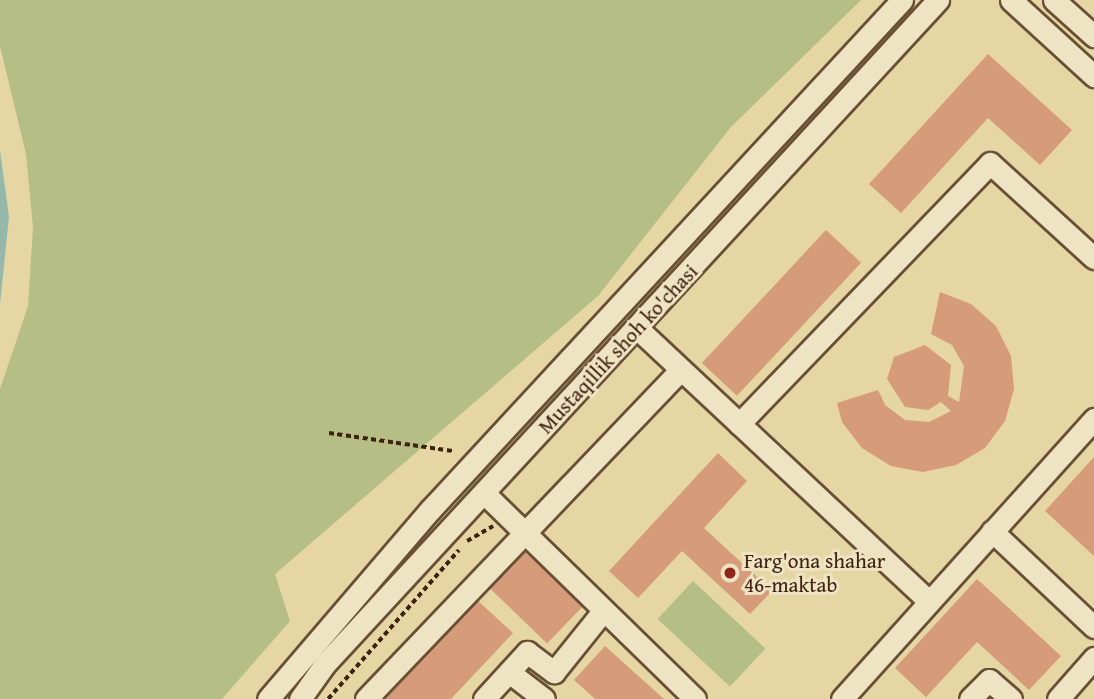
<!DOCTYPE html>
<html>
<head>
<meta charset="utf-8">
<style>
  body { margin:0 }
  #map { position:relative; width:1094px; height:699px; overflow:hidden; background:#e5d6a3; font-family:"Gentium Book Plus",serif }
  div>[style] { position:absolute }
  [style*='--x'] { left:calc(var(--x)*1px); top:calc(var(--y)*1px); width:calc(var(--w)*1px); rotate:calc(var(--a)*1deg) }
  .green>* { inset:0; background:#b5be85; transform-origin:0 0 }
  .water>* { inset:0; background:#96b8ab }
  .building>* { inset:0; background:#d69b78; transform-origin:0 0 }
  .path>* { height:3.5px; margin-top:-1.75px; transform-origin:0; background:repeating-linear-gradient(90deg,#402212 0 5px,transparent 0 8.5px) }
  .roads { filter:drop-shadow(2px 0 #694f36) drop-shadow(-2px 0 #694f36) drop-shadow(0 2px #694f36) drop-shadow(0 -2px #694f36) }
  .minor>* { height:21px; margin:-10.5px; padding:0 10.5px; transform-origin:10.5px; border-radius:10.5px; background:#eee4c3 }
  .dots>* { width:19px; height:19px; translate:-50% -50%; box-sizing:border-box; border:4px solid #eee4c3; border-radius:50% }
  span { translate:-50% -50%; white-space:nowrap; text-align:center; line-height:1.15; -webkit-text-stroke:6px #eee4c3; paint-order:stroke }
  .street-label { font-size:21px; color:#402212 }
  .poi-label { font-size:21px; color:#402212 }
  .left { translate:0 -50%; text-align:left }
</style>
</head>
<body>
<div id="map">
  <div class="green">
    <div style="clip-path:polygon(0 0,861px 0,731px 127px,598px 296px,275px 574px,290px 621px,222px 699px,0 699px,0 389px,28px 306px,33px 228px,26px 154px,0 46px)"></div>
    <div style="left:577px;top:367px;width:7px;height:95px;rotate:45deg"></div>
    <div style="left:505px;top:445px;width:8px;height:100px;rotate:40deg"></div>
    <div style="left:693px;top:581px;width:99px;height:52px;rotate:43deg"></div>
  </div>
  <div class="water">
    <div style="clip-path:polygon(0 150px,9px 217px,0 304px)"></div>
  </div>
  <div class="building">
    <div style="clip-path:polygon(988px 54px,1072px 130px,1040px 165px,988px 118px,901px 213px,869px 184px)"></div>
    <div style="left:826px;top:230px;width:48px;height:182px;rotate:43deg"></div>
    <div style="clip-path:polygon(940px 292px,971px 304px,996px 326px,1011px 356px,1014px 389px,1005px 421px,985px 448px,956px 465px,923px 472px,891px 466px,862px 448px,842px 422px,837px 403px,878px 390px,885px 405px,905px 420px,929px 422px,951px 411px,941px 402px,928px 410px,905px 407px,887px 379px,894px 357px,925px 345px,951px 365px,948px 396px,959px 402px,964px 366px,952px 345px,931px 334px)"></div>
    <div style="clip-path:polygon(718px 453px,747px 481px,704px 528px,772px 591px,750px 614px,682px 551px,638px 598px,609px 571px)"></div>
    <div style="clip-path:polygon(1094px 457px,1094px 556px,1045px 511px)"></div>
    <div style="left:522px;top:547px;width:85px;height:52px;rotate:44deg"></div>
    <div style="clip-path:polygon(977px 579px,1061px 656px,1029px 690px,977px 642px,926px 697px,895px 668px)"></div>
    <div style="clip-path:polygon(477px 600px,513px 633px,451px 699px,383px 699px)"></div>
    <div style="clip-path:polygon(605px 646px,664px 699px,595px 699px,574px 680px)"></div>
  </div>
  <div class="path">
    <div style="--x:329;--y:433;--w:125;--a:8.3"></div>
    <div style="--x:467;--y:541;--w:30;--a:-30"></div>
    <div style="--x:328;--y:699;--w:198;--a:-48.7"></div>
  </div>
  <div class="roads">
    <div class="minor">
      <div style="--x:1011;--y:0;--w:113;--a:42.5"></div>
      <div style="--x:1054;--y:0;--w:54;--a:42"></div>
      <div style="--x:637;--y:328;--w:400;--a:43.1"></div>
      <div style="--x:739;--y:424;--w:362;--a:-46.1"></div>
      <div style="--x:990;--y:163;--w:141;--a:42.4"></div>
      <div style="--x:484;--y:493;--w:295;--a:44.3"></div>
      <div style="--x:992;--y:531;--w:140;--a:43.3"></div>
      <div style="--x:509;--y:672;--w:44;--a:37.6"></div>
      <div style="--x:268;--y:699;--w:249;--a:-49.4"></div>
      <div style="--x:430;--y:510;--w:695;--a:-47.22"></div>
      <div style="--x:300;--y:699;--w:43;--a:-54.5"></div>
      <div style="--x:325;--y:664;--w:904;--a:-47.29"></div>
      <div style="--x:366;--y:699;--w:453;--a:-46.3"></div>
      <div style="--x:484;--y:699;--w:64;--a:-47.5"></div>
      <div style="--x:527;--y:652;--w:34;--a:37"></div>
      <div style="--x:554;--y:672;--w:78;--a:-51.2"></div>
      <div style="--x:842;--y:699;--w:377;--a:-48"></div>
      <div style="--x:970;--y:699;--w:27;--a:-45"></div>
      <div style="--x:989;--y:680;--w:29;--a:41"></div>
      <div style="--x:1058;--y:699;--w:55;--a:-48.7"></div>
    </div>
  </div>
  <div class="dots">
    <div style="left:730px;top:573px;background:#8f2418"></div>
  </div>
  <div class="street-label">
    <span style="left:618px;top:349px;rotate:-47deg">Mustaqillik shoh ko'chasi</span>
  </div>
  <div class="poi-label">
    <span class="left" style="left:744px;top:573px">Farg'ona shahar<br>46-maktab</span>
  </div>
</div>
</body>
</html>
